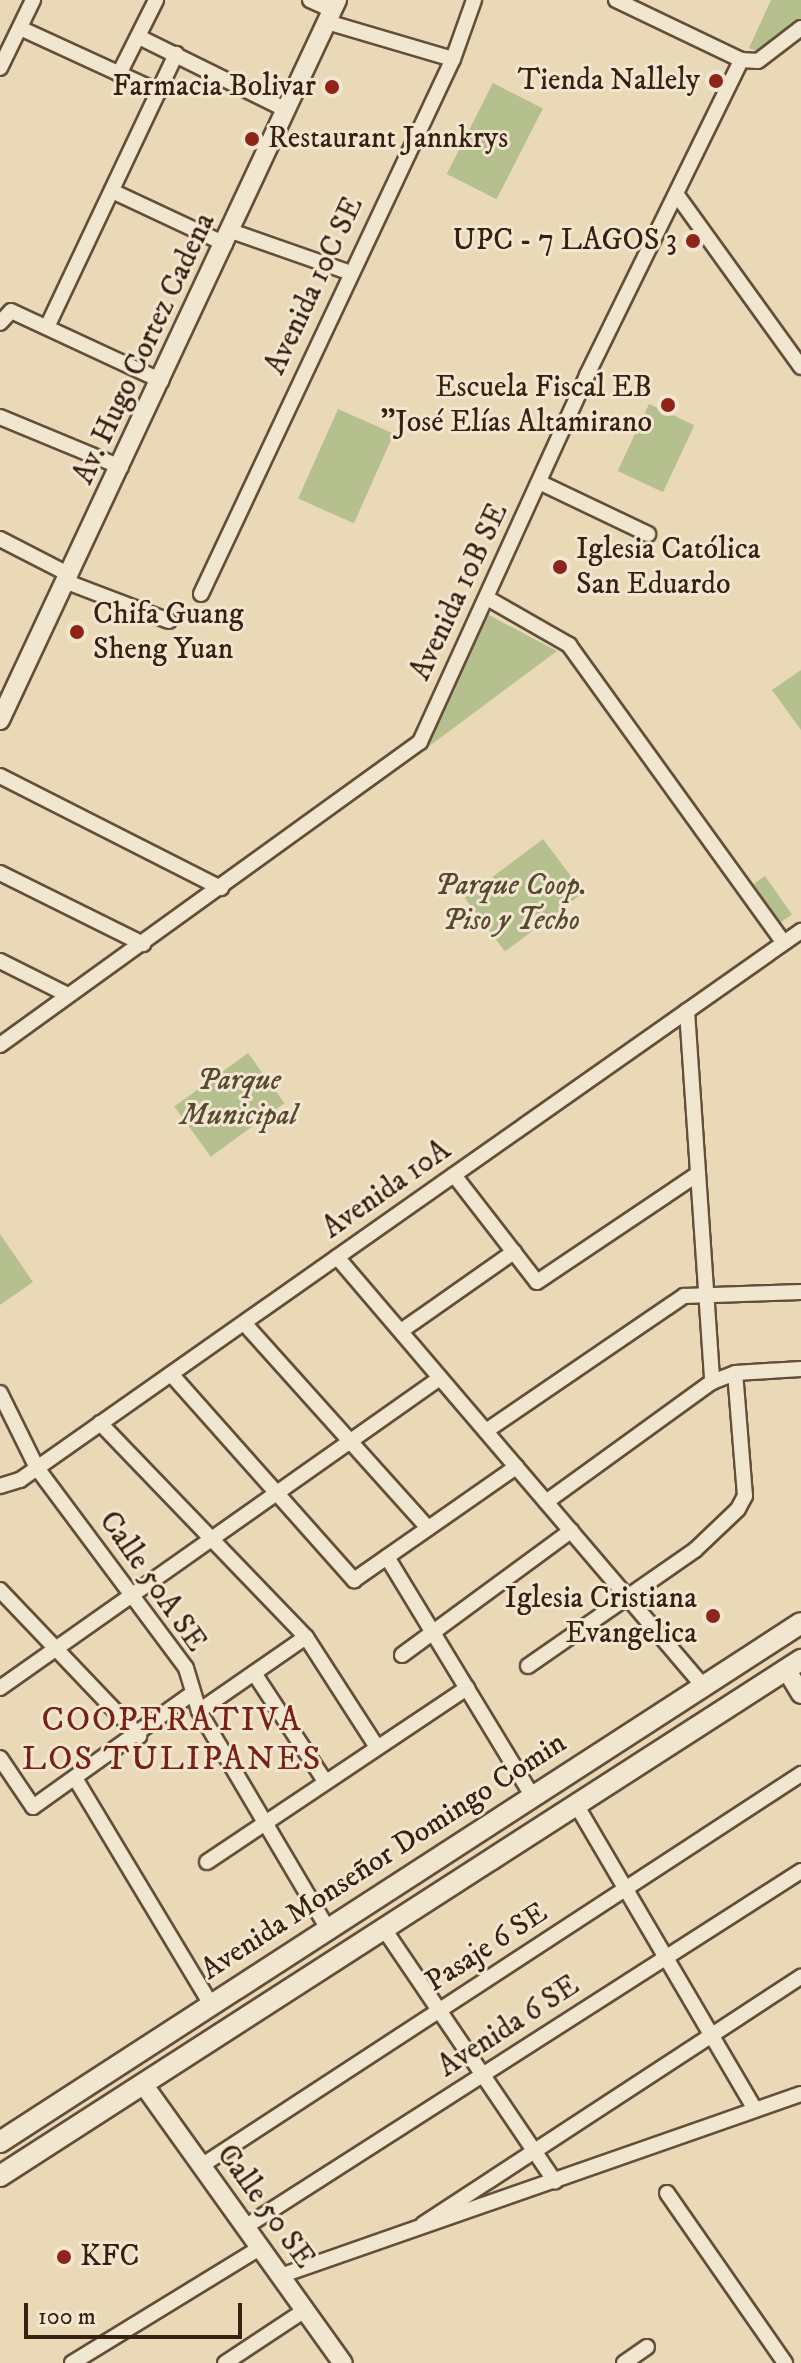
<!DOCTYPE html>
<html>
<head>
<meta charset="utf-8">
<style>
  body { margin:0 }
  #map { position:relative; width:801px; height:2363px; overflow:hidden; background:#e9d9b7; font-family:"IM FELL DW Pica",serif }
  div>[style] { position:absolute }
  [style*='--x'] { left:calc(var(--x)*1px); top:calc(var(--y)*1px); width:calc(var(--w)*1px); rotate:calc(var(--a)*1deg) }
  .green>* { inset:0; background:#b6bf8e; transform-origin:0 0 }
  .roads { filter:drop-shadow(2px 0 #644e3a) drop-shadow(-2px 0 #644e3a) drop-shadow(0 2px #644e3a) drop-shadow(0 -2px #644e3a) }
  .minor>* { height:14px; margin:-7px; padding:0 7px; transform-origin:7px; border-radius:7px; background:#f1e6d0 }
  .tertiary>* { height:18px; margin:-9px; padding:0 9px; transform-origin:9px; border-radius:9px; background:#f1e6d0 }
  .secondary>* { height:20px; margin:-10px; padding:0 10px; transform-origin:10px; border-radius:10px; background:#f1e6d0 }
  .dots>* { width:22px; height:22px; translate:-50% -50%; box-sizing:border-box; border:4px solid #f1e6d0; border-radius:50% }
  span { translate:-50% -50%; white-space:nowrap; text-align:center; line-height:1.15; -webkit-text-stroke:6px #f1e6d0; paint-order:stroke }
  .poi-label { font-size:30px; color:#382011 }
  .right { translate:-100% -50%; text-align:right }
  .left { translate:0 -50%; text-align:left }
  .street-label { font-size:30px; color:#382011 }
  .park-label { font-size:30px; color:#584830; font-style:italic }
  .quarter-label { font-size:34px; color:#7a1f14; letter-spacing:2px }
  .scale { position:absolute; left:24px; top:2303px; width:218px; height:36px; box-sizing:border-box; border:4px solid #382011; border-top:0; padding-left:10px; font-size:24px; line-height:28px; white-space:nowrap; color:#382011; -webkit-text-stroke:6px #f1e6d0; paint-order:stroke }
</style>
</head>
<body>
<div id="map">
  <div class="green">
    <div style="clip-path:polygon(771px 0,801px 0,801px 23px,759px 52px,749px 48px)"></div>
    <div style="left:493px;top:83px;width:56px;height:102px;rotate:27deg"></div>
    <div style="left:649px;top:404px;width:50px;height:74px;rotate:25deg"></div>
    <div style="left:338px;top:409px;width:61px;height:98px;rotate:24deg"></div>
    <div style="clip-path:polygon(487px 614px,557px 651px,428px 747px)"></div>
    <div style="clip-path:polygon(801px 670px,801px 730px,772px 690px)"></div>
    <div style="left:543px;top:839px;width:67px;height:98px;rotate:53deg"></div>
    <div style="left:765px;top:876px;width:47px;height:14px;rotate:55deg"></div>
    <div style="left:248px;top:1053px;width:62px;height:91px;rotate:54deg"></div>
    <div style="clip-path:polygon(0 1234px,33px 1282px,0 1305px)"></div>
  </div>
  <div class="roads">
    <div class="minor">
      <div style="--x:310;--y:0;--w:24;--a:24"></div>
      <div style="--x:616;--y:0;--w:139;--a:25.6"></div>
      <div style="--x:741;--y:60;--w:17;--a:3"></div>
      <div style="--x:758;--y:61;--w:54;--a:-37.5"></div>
      <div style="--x:327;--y:22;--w:131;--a:16.4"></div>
      <div style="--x:20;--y:28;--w:153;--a:24.7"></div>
      <div style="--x:139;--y:37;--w:165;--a:26.3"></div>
      <div style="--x:0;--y:68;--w:76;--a:-64.1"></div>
      <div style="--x:119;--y:74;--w:83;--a:-63.4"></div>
      <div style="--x:112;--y:191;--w:125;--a:25.1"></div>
      <div style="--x:677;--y:195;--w:212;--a:54.2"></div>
      <div style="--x:231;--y:231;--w:124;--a:19.3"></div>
      <div style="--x:0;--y:323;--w:16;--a:-47"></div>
      <div style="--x:11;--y:311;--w:166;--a:24.9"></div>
      <div style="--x:48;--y:325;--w:300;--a:-64.7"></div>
      <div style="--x:0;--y:417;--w:131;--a:22.5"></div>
      <div style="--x:539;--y:482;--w:121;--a:25.5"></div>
      <div style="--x:0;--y:539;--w:79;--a:27.2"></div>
      <div style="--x:67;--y:582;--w:109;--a:20.9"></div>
      <div style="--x:201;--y:594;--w:591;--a:-64.78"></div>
      <div style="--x:453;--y:59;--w:63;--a:-70.4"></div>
      <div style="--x:487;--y:598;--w:95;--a:29.8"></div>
      <div style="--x:569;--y:645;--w:367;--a:54.2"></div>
      <div style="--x:0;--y:776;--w:248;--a:26.9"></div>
      <div style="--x:0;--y:873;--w:160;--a:26.4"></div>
      <div style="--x:0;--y:961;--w:76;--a:26.6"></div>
      <div style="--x:687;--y:1011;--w:372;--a:86.1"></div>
      <div style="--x:0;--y:1045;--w:518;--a:-35.81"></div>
      <div style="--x:420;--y:742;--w:403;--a:-65.5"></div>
      <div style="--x:587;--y:375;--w:351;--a:-63.9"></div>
      <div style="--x:454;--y:1175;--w:135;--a:52.2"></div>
      <div style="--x:537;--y:1282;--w:192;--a:-33.9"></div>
      <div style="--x:337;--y:1257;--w:565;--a:49.52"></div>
      <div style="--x:244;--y:1323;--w:275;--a:48.1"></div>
      <div style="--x:401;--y:1331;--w:138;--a:-35"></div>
      <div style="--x:171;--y:1374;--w:276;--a:48.4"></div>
      <div style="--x:354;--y:1580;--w:198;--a:-34.9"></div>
      <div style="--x:0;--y:1393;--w:84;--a:63.7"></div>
      <div style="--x:37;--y:1468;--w:249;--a:53.3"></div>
      <div style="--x:186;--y:1668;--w:45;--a:73.2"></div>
      <div style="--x:199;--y:1711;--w:253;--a:59.4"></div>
      <div style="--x:100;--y:1423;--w:297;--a:46.1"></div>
      <div style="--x:306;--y:1637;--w:131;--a:57.2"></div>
      <div style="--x:486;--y:1431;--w:240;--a:-34.3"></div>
      <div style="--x:684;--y:1296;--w:117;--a:-2"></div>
      <div style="--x:0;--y:1486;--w:21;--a:-17"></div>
      <div style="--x:20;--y:1480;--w:955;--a:-35.11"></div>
      <div style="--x:546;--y:1502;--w:205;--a:-35.9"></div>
      <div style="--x:712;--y:1382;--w:25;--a:-21"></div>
      <div style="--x:735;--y:1373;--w:66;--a:-3.5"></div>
      <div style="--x:387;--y:1557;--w:283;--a:58.7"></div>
      <div style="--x:0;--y:1590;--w:202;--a:46.4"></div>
      <div style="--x:402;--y:1655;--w:210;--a:-36.3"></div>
      <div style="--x:528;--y:1666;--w:203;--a:-34.8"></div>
      <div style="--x:695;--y:1550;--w:59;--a:-43.6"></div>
      <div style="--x:738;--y:1509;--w:15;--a:-62"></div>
      <div style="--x:745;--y:1496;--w:123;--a:-94.6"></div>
      <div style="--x:254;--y:1673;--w:129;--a:56.7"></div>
      <div style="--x:0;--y:1688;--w:538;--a:-35.17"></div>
      <div style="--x:199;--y:1711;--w:130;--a:-34.7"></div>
      <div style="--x:0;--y:1758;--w:59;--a:56"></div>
      <div style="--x:33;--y:1807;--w:193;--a:-35.5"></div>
      <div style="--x:75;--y:1778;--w:264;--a:59"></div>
      <div style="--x:577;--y:1806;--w:352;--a:59.6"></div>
      <div style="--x:207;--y:1862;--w:313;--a:-33.8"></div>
      <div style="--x:384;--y:1929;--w:305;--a:55.9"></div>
      <div style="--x:201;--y:2166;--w:717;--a:-33.16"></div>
      <div style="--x:667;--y:2193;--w:207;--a:55.2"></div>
      <div style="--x:423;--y:2224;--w:452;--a:-33.2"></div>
      <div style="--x:245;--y:2227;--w:660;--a:-32.63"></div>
      <div style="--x:280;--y:2276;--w:552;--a:-19.26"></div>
      <div style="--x:72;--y:2363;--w:222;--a:-31.5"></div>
      <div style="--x:225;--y:2363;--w:96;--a:-33.5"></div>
      <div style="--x:624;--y:2363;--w:28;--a:-35"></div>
    </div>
    <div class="tertiary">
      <div style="--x:0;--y:720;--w:795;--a:-64.92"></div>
      <div style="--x:786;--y:1669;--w:29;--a:59"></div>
      <div style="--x:143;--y:2084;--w:343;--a:54.4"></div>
    </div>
    <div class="secondary">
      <div style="--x:0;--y:2142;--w:954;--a:-32.94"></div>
      <div style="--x:0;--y:2176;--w:953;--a:-32.79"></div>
    </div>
  </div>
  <div class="dots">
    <div style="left:716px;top:81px;background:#8f2418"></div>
    <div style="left:332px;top:87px;background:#8f2418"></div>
    <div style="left:252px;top:139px;background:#8f2418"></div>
    <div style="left:693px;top:241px;background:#8f2418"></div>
    <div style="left:668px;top:405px;background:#8f2418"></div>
    <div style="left:560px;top:567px;background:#8f2418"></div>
    <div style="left:77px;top:632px;background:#8f2418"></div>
    <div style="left:713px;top:1616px;background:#8f2418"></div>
    <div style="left:64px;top:2257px;background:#8f2418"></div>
  </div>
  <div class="poi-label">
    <span class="right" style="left:700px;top:81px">Tienda Nallely</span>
    <span class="right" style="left:316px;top:87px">Farmacia Bolivar</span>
    <span class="left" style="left:268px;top:139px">Restaurant Jannkrys</span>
    <span class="right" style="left:677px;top:241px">UPC - 7 LAGOS 3</span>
    <span class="right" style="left:652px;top:405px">Escuela Fiscal EB<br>"José Elías Altamirano</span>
    <span class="left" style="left:576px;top:567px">Iglesia Católica<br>San Eduardo</span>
    <span class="left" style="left:93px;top:632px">Chifa Guang<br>Sheng Yuan</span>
    <span class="right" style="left:697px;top:1616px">Iglesia Cristiana<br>Evangelica</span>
    <span class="left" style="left:80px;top:2257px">KFC</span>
  </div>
  <div class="street-label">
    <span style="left:315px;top:286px;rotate:-65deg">Avenida 10C SE</span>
    <span style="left:145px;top:349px;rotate:-65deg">Av. Hugo Cortez Cadena</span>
    <span style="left:460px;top:592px;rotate:-65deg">Avenida 10B SE</span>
    <span style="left:387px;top:1190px;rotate:-35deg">Avenida 10A</span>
    <span style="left:152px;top:1582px;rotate:55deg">Calle 50A SE</span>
    <span style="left:384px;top:1857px;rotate:-33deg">Avenida Monseñor Domingo Comin</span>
    <span style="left:487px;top:1948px;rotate:-33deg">Pasaje 6 SE</span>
    <span style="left:509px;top:2027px;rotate:-33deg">Avenida 6 SE</span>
    <span style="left:265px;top:2207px;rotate:54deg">Calle 50 SE</span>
  </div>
  <div class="park-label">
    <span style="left:511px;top:903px">Parque Coop.<br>Piso y Techo</span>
    <span style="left:239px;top:1098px">Parque<br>Municipal</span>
  </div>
  <div class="quarter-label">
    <span style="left:172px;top:1740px">COOPERATIVA<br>LOS TULIPANES</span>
  </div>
  <div class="scale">100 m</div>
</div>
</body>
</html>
